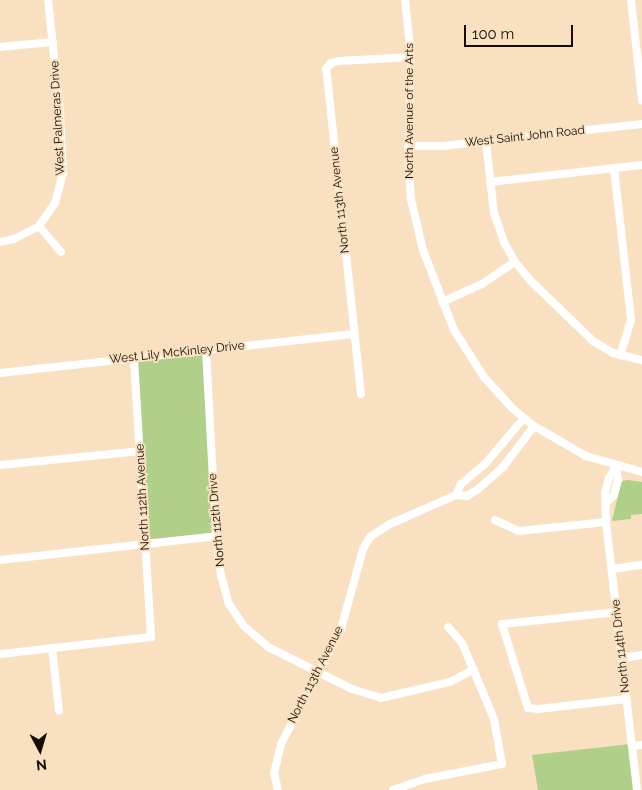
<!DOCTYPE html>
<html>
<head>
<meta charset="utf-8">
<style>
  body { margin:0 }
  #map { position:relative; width:642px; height:790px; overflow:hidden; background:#f9e0c0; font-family:Raleway,sans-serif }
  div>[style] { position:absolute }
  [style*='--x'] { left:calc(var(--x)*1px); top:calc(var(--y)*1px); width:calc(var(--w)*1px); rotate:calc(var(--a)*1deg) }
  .green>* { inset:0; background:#b0cf89; transform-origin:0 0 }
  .minor>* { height:8px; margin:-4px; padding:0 4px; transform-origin:4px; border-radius:4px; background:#fff }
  span { translate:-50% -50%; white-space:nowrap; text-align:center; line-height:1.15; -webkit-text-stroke:4px #f9e0c0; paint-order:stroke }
  .street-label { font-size:12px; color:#150d03 }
  .north { position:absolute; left:15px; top:725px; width:50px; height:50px; -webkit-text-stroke:4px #f9e0c0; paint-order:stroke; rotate:174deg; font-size:14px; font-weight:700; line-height:20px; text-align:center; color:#150d03 }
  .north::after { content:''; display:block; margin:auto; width:18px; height:22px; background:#150d03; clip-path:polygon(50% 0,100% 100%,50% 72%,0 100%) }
  .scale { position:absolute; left:464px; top:25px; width:109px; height:22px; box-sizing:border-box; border:2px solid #150d03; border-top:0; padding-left:6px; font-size:15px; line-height:18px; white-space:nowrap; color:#150d03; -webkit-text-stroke:4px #f9e0c0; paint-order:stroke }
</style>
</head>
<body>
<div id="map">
  <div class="green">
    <div style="left:206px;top:350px;width:186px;height:72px;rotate:87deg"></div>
    <div style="clip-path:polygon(628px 480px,642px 482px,642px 514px,631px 515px,631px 519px,612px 521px,620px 487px,622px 481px)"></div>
    <div style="clip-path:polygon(631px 744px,637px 790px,538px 790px,532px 755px)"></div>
  </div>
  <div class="minor">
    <div style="--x:405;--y:0;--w:57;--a:84"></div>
    <div style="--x:411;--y:57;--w:99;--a:91.7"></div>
    <div style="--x:408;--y:156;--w:43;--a:86"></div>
    <div style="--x:411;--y:199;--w:52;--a:76.8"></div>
    <div style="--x:423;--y:250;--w:86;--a:68.8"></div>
    <div style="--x:454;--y:330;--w:56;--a:57.4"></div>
    <div style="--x:484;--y:377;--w:43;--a:47.8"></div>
    <div style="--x:513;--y:409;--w:27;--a:39"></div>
    <div style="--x:534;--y:426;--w:60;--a:30"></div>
    <div style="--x:586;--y:456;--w:58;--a:15.9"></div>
    <div style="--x:631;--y:0;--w:101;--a:83.7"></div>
    <div style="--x:0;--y:47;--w:53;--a:-5.4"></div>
    <div style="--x:486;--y:142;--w:71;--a:83.6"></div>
    <div style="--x:494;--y:213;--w:31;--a:71"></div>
    <div style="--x:504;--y:242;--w:23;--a:61"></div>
    <div style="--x:515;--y:262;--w:26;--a:50"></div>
    <div style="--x:532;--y:282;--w:85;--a:44"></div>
    <div style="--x:593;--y:341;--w:23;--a:31"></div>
    <div style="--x:613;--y:353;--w:30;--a:14"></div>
    <div style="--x:408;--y:146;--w:35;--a:0"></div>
    <div style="--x:443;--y:146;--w:200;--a:-6.3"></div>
    <div style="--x:614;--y:168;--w:153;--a:83.6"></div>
    <div style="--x:631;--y:320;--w:37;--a:107"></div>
    <div style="--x:490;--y:182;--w:153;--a:-6.4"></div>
    <div style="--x:39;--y:226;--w:34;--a:50"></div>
    <div style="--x:0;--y:242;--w:14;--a:-12"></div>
    <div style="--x:14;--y:239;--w:28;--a:-27"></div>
    <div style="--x:39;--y:226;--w:28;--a:-55"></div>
    <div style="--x:55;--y:203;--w:30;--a:-75"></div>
    <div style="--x:63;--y:174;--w:62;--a:-92.8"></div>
    <div style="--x:60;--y:112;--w:113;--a:-96.1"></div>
    <div style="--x:442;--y:302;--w:44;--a:-24.2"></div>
    <div style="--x:482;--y:284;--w:40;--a:-34"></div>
    <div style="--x:206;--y:350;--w:186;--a:86.9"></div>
    <div style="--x:216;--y:536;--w:39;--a:83"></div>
    <div style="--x:221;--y:575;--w:30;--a:75"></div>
    <div style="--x:229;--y:604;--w:27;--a:56"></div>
    <div style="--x:244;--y:626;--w:32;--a:41"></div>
    <div style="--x:268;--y:647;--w:94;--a:26.6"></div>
    <div style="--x:352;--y:689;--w:30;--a:17"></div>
    <div style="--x:381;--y:698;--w:71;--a:-13.1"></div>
    <div style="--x:450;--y:682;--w:27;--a:-28"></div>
    <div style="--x:0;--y:373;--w:356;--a:-6.3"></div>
    <div style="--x:361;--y:394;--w:327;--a:-96.1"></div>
    <div style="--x:326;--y:69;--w:8;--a:-50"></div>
    <div style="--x:331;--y:63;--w:8;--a:-14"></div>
    <div style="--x:339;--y:61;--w:72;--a:-3.2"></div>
    <div style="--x:0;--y:465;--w:142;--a:-5.7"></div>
    <div style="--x:616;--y:466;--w:14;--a:120"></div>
    <div style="--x:609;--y:478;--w:16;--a:105"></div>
    <div style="--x:605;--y:493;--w:29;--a:88"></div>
    <div style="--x:606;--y:522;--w:270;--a:83.4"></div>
    <div style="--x:456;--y:495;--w:12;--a:-66"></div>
    <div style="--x:461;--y:484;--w:31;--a:-40"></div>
    <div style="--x:485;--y:464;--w:60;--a:-49.7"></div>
    <div style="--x:606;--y:503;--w:11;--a:-45"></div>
    <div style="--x:614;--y:495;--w:16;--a:-75"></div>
    <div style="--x:618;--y:480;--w:14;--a:-98"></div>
    <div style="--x:495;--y:520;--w:26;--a:25"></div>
    <div style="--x:519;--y:531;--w:87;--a:-5.9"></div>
    <div style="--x:0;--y:560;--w:217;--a:-6.3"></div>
    <div style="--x:612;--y:569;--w:30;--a:-8"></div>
    <div style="--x:617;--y:612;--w:116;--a:174"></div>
    <div style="--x:502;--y:624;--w:88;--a:72.8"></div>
    <div style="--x:528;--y:708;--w:10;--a:6"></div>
    <div style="--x:538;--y:709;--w:89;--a:-6.5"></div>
    <div style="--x:52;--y:648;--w:63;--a:83.7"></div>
    <div style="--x:0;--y:654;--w:152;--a:-6.4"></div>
    <div style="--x:151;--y:637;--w:281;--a:-93.5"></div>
    <div style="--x:622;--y:658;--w:20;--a:-9"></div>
    <div style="--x:632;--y:746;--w:10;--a:-6"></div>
    <div style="--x:278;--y:790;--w:17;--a:-103"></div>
    <div style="--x:274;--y:773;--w:30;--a:-76"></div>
    <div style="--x:281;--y:744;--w:130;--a:-62.4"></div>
    <div style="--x:341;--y:629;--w:83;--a:-74.6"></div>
    <div style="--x:363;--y:549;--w:14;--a:-60"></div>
    <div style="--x:370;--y:537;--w:24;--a:-33"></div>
    <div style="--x:390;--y:524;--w:72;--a:-23.7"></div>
    <div style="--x:456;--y:495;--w:11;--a:5"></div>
    <div style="--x:467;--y:496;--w:13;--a:-32"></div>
    <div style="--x:478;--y:489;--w:33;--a:-41"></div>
    <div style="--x:503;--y:467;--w:51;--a:-52.9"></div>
    <div style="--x:393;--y:790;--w:34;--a:-19"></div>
    <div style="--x:425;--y:779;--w:78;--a:-11"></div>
    <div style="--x:502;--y:764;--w:46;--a:-100.1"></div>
    <div style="--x:494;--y:719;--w:82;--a:-112.8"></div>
    <div style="--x:462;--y:643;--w:21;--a:-131"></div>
  </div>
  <div class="street-label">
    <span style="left:410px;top:111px;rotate:-90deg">North Avenue of the Arts</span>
    <span style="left:58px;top:118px;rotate:-93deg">West Palmeras Drive</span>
    <span style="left:525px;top:137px;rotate:-6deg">West Saint John Road</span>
    <span style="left:340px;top:200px;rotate:-96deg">North 113th Avenue</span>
    <span style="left:177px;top:353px;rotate:-6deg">West Lily McKinley Drive</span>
    <span style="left:143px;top:497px;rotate:-93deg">North 112th Avenue</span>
    <span style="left:217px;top:520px;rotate:-95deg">North 112th Drive</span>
    <span style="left:621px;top:646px;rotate:-96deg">North 114th Drive</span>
    <span style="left:316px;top:675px;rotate:-63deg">North 113th Avenue</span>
  </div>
  <div class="north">N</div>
  <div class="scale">100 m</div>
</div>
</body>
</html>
